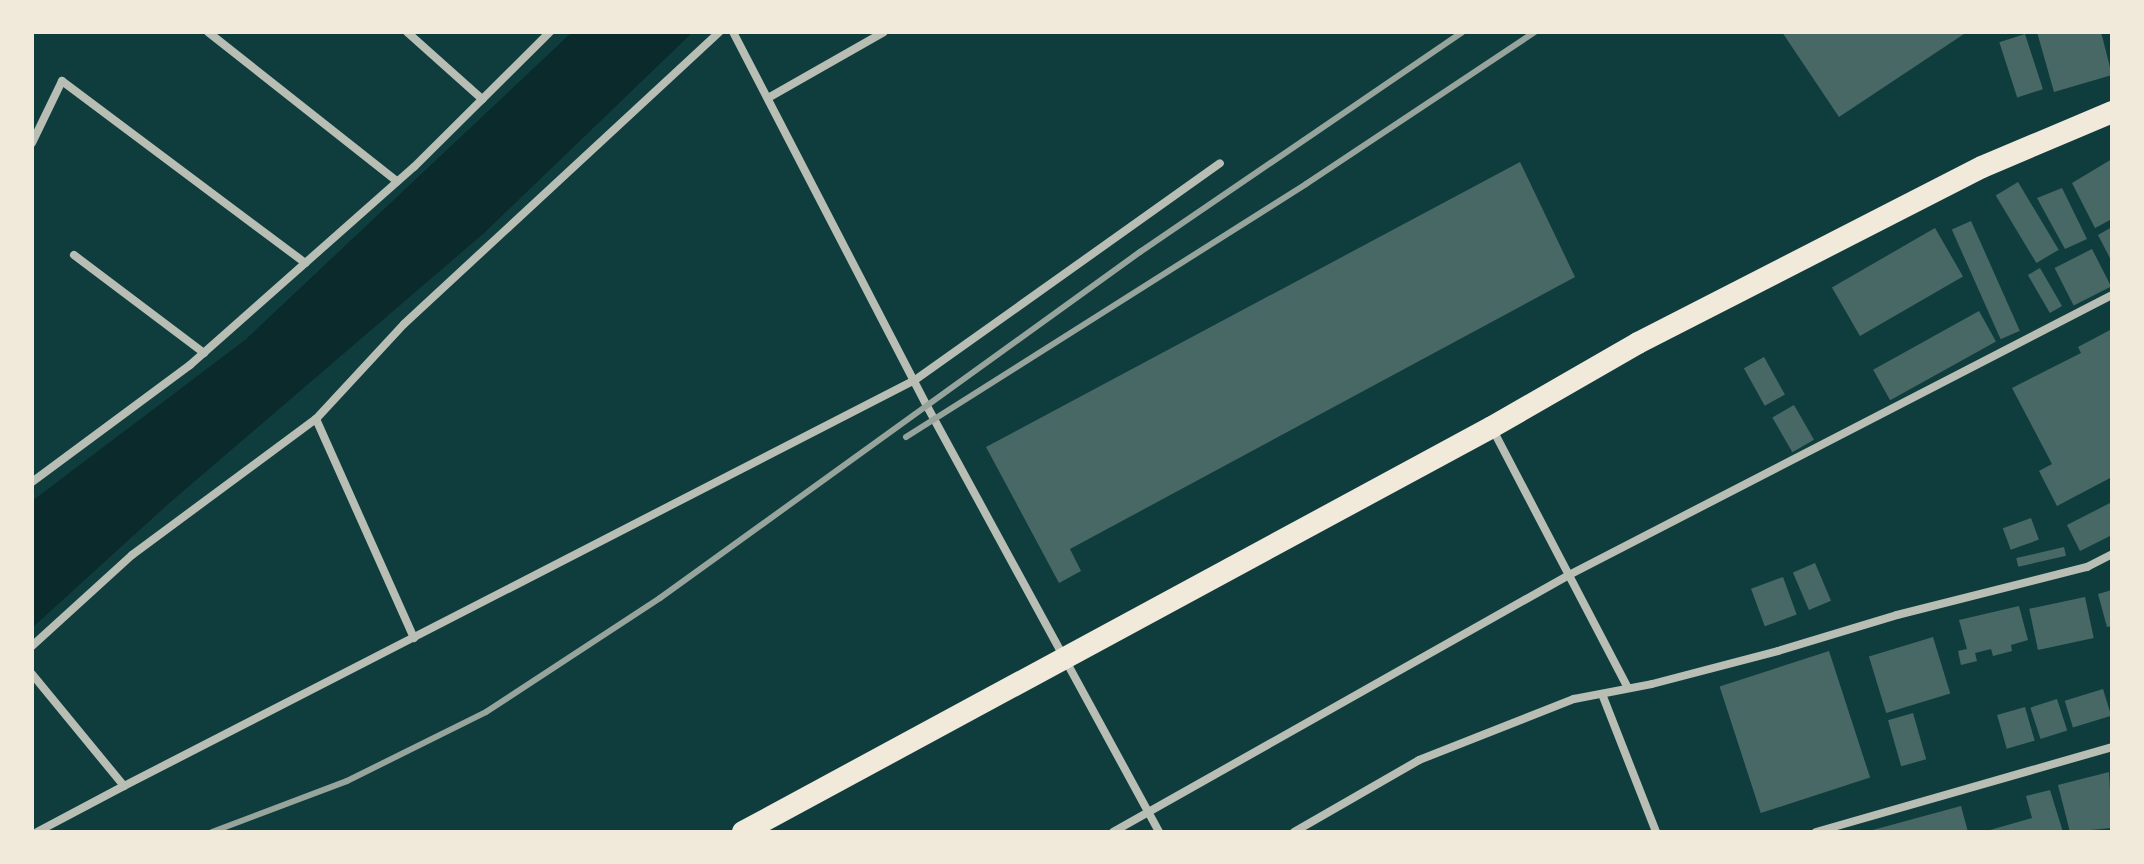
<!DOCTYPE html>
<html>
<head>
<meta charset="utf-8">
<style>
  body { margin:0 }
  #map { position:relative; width:2144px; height:864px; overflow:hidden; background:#0f3d3e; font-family:Cabin,sans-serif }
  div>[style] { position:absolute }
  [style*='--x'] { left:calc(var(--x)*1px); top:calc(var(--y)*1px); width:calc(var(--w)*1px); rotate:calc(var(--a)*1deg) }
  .water>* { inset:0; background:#0a2a2b }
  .building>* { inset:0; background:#486865; transform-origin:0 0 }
  .minor>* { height:8px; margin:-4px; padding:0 4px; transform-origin:4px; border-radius:4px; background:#b8beb3 }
  .trunk>* { height:22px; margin:-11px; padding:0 11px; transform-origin:11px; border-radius:11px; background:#f1e9da }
  .rail>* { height:6px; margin:-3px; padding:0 3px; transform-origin:3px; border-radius:3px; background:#97a49c }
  span { translate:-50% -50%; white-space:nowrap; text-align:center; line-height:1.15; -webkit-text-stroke:6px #f1e9da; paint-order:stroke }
  .frame { position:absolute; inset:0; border:34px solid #f1e9da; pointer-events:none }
</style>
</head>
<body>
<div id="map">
  <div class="water">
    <div style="clip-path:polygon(572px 32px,693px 32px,483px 234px,167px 505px,32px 628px,32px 501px,245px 340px)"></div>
  </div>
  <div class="building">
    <div style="clip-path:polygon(1782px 32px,1967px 32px,1839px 117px)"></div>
    <div style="clip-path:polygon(2037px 32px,2101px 32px,2112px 75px,2054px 92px)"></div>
    <div style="left:2025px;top:34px;width:58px;height:27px;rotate:72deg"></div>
    <div style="clip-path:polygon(2112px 159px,2112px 219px,2095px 228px,2072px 183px)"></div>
    <div style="clip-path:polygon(1520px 162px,1575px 277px,1070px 549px,1081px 571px,1059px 583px,986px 447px)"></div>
    <div style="left:2018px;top:182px;width:79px;height:26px;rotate:59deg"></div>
    <div style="clip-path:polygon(2062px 188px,2087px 239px,2065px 249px,2037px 198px)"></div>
    <div style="left:1971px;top:221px;width:120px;height:21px;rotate:66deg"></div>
    <div style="clip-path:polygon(2112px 227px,2112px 262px,2098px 235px)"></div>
    <div style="left:1935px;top:228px;width:56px;height:119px;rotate:60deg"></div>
    <div style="left:2092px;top:249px;width:42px;height:42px;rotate:63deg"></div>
    <div style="left:2040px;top:268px;width:44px;height:14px;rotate:60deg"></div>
    <div style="left:1979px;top:311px;width:35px;height:121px;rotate:61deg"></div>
    <div style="clip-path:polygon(2112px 329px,2112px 477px,2057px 506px,2039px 471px,2052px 464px,2012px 388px,2081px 353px,2078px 347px)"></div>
    <div style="left:1764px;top:357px;width:43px;height:23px;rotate:61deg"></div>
    <div style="left:1794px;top:405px;width:40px;height:25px;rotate:60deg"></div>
    <div style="clip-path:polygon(2110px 503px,2112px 535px,2080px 551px,2067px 525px)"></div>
    <div style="left:2031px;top:518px;width:23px;height:30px;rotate:70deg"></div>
    <div style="left:2064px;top:547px;width:9px;height:49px;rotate:77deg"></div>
    <div style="left:1815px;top:563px;width:41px;height:24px;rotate:67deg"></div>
    <div style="left:1783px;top:577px;width:40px;height:34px;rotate:70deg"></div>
    <div style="clip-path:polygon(2112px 590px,2112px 626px,2107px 627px,2098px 594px)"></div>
    <div style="left:2085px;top:597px;width:42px;height:57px;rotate:78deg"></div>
    <div style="clip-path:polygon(2019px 606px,2028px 640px,2011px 645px,2012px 651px,1993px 656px,1991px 649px,1975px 653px,1977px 661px,1961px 665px,1958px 651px,1967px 649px,1959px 620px)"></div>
    <div style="left:1933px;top:637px;width:59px;height:67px;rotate:73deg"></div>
    <div style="left:1829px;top:651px;width:133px;height:115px;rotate:72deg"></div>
    <div style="left:2103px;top:689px;width:28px;height:40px;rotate:73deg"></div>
    <div style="left:2057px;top:699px;width:33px;height:28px;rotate:72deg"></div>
    <div style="left:2025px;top:707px;width:35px;height:29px;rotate:74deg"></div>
    <div style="left:1913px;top:713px;width:48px;height:26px;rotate:74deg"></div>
    <div style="clip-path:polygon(2109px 772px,2112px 828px,2070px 832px,2058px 785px)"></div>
    <div style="clip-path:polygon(2050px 790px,2063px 832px,1983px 832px,2032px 818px,2026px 796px)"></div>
    <div style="clip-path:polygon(1961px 806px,1968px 832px,1869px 832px,1869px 831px)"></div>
  </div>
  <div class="minor">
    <div style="--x:208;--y:32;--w:241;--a:38.3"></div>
    <div style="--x:407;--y:32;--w:101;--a:41.8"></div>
    <div style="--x:733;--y:32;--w:424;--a:62.6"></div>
    <div style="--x:928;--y:408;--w:483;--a:61.4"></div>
    <div style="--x:768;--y:98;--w:133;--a:-29.6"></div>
    <div style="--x:32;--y:143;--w:69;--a:-64.2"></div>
    <div style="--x:62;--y:81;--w:304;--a:36.8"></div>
    <div style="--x:74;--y:255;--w:163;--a:37"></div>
    <div style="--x:316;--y:419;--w:240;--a:65.9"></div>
    <div style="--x:1492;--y:428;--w:293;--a:62.4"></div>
    <div style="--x:32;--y:482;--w:197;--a:-36.5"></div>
    <div style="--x:190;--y:365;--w:299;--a:-41.5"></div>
    <div style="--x:414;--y:167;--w:192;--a:-44.8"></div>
    <div style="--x:32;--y:646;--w:135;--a:-42.3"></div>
    <div style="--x:132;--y:555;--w:229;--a:-36.5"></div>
    <div style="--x:316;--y:419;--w:129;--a:-47.2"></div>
    <div style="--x:404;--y:324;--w:430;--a:-42.8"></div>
    <div style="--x:32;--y:674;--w:145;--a:50.6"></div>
    <div style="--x:124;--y:786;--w:889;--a:-27.17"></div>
    <div style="--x:915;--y:380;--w:374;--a:-35.4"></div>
    <div style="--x:1602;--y:694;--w:148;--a:68.6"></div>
    <div style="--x:37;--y:832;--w:98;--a:-27.9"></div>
    <div style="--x:1113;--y:832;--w:523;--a:-29.41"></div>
    <div style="--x:1569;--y:575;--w:611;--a:-27.28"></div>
    <div style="--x:1294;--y:832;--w:144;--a:-29.9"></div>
    <div style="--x:1419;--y:760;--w:167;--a:-21.5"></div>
    <div style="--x:1574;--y:699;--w:79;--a:-10.9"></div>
    <div style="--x:1652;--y:684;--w:130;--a:-14.7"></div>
    <div style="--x:1778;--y:651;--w:124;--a:-16.8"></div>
    <div style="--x:1897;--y:615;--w:196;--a:-14.2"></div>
    <div style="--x:2087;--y:567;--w:28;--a:-27"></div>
    <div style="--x:1816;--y:832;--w:308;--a:-16"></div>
  </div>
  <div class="trunk">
    <div style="--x:743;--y:832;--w:851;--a:-28.4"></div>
    <div style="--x:1492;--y:427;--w:168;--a:-29.9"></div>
    <div style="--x:1638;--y:343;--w:386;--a:-27.1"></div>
    <div style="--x:1982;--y:167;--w:141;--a:-22.9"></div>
  </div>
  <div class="rail">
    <div style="--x:906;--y:437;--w:473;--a:-32.3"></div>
    <div style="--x:1306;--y:184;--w:275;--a:-33.6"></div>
    <div style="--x:212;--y:832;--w:144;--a:-20.7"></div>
    <div style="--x:347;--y:781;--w:155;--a:-26.4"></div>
    <div style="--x:486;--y:712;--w:208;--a:-33.2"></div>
    <div style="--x:660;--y:598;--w:592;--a:-35.79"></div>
    <div style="--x:1140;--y:252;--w:390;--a:-34.3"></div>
  </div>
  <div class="frame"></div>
</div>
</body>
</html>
